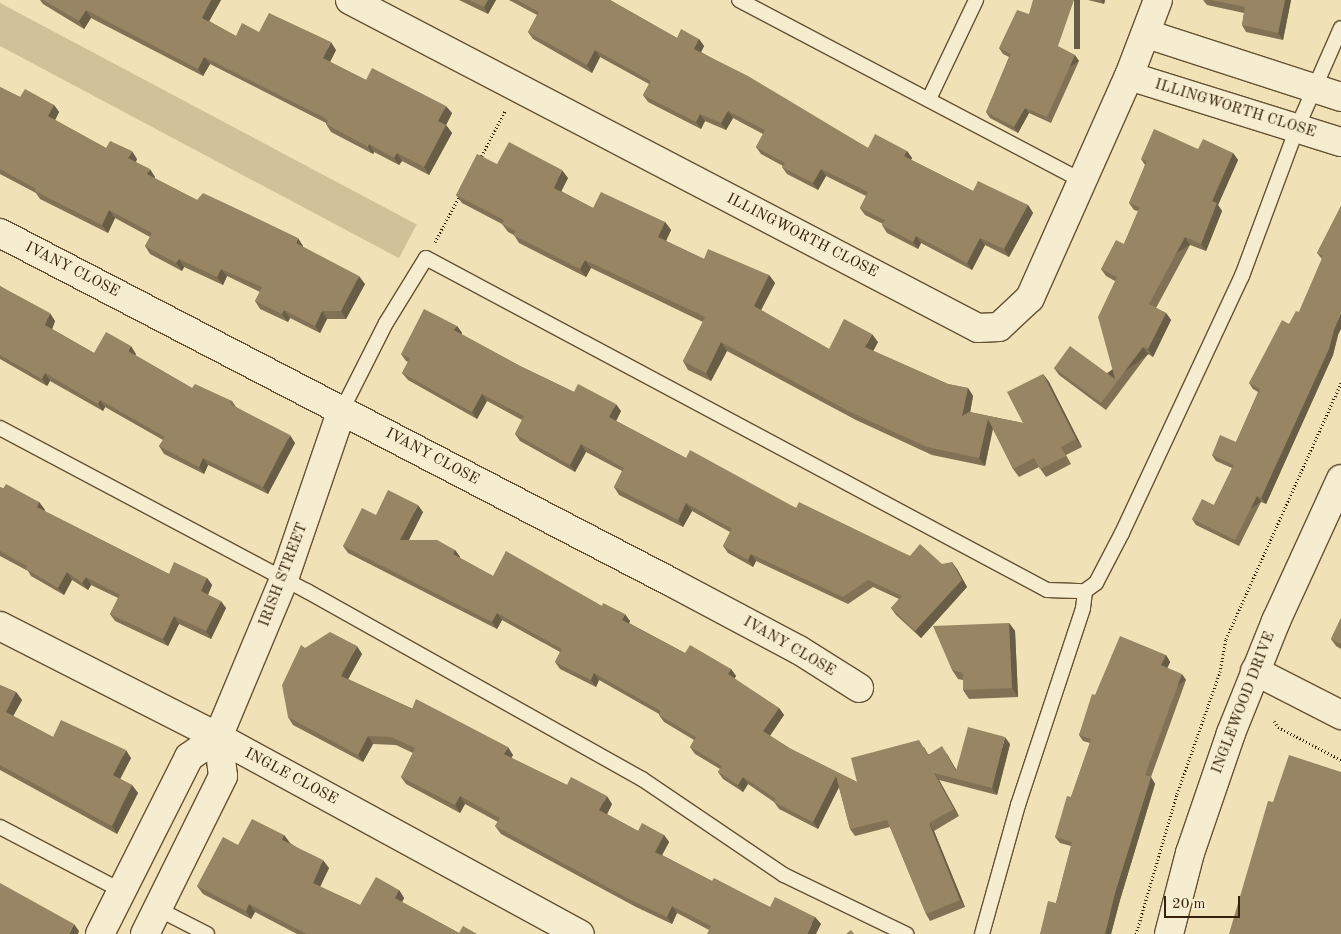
<!DOCTYPE html>
<html>
<head>
<meta charset="utf-8">
<style>
  body { margin:0 }
  #map { position:relative; width:1341px; height:934px; overflow:hidden; background:#f1e1b6; font-family:"Old Standard TT",serif }
  div>[style] { position:absolute }
  [style*='--x'] { left:calc(var(--x)*1px); top:calc(var(--y)*1px); width:calc(var(--w)*1px); rotate:calc(var(--a)*1deg) }
  .green>* { inset:0; background:#d1c199; transform-origin:0 0 }
  .path>* { height:3px; margin-top:-1.5px; transform-origin:0; background:repeating-linear-gradient(90deg,#362209 0 1px,transparent 0 3.5px) }
  .roads { filter:drop-shadow(1px 0 #655234) drop-shadow(-1px 0 #655234) drop-shadow(0 1px #655234) drop-shadow(0 -1px #655234) }
  .lane>* { height:14px; margin:-7px; padding:0 7px; transform-origin:7px; border-radius:7px; background:#f6ecd0 }
  .street>* { height:28px; margin:-14px; padding:0 14px; transform-origin:14px; border-radius:14px; background:#f6ecd0 }
  .secondary>* { height:28px; margin:-14px; padding:0 14px; transform-origin:14px; border-radius:14px; background:#f6ecd0 }
  .wall>* { inset:0; background:#827255 }
  .shaded-wall>* { inset:0; background:#6a5d45; transform-origin:0 0 }
  .building>* { inset:0; background:#978563 }
  span { translate:-50% -50%; white-space:nowrap; text-align:center; line-height:1.15; -webkit-text-stroke:5px #f6ecd0; paint-order:stroke }
  .street-label { font-size:15px; color:#362209 }
  .scale { position:absolute; left:1164px; top:896px; width:76px; height:22px; box-sizing:border-box; border:2px solid #362209; border-top:0; padding-left:6px; font-size:15px; line-height:18px; white-space:nowrap; color:#362209; -webkit-text-stroke:4px #f6ecd0; paint-order:stroke }
</style>
</head>
<body>
<div id="map">
  <div class="green">
    <div style="left:0;top:3px;width:472px;height:38px;rotate:28deg"></div>
  </div>
  <div class="path">
    <div style="--x:480;--y:159;--w:54;--a:-62.5"></div>
    <div style="--x:435;--y:242;--w:53;--a:-62"></div>
    <div style="--x:1274;--y:721;--w:7;--a:56"></div>
    <div style="--x:1278;--y:727;--w:71;--a:27.6"></div>
    <div style="--x:1136;--y:934;--w:146;--a:-73.7"></div>
    <div style="--x:1177;--y:794;--w:129;--a:-70.6"></div>
    <div style="--x:1220;--y:672;--w:34;--a:-80"></div>
    <div style="--x:1226;--y:639;--w:281;--a:-65.8"></div>
  </div>
  <div class="roads">
    <div class="lane">
      <div style="--x:739;--y:0;--w:389;--a:27.8"></div>
      <div style="--x:929;--y:99;--w:110;--a:-64.6"></div>
      <div style="--x:342;--y:410;--w:97;--a:-63.2"></div>
      <div style="--x:386;--y:323;--w:76;--a:-58.4"></div>
      <div style="--x:426;--y:258;--w:704;--a:28.13"></div>
      <div style="--x:1047;--y:590;--w:38;--a:2"></div>
      <div style="--x:1085;--y:591;--w:14;--a:-36"></div>
      <div style="--x:1096;--y:583;--w:56;--a:-62.5"></div>
      <div style="--x:1122;--y:533;--w:284;--a:-65"></div>
      <div style="--x:1242;--y:276;--w:158;--a:-69.6"></div>
      <div style="--x:1297;--y:128;--w:109;--a:-66.3"></div>
      <div style="--x:0;--y:428;--w:348;--a:28"></div>
      <div style="--x:307;--y:591;--w:384;--a:29.3"></div>
      <div style="--x:642;--y:779;--w:171;--a:34.1"></div>
      <div style="--x:784;--y:875;--w:136;--a:25.8"></div>
      <div style="--x:0;--y:827;--w:138;--a:27.7"></div>
      <div style="--x:158;--y:909;--w:55;--a:27"></div>
      <div style="--x:982;--y:934;--w:134;--a:-74.4"></div>
      <div style="--x:1018;--y:805;--w:207;--a:-71.7"></div>
      <div style="--x:1083;--y:608;--w:17;--a:-83"></div>
    </div>
    <div class="street">
      <div style="--x:350;--y:0;--w:708;--a:27.58"></div>
      <div style="--x:978;--y:328;--w:21;--a:-3"></div>
      <div style="--x:999;--y:327;--w:42;--a:-43.1"></div>
      <div style="--x:1030;--y:298;--w:243;--a:-66"></div>
      <div style="--x:1129;--y:76;--w:81;--a:-69.1"></div>
      <div style="--x:1147;--y:34;--w:204;--a:18"></div>
      <div style="--x:1129;--y:76;--w:222;--a:17.3"></div>
      <div style="--x:0;--y:233;--w:756;--a:27.48"></div>
      <div style="--x:671;--y:582;--w:145;--a:28"></div>
      <div style="--x:799;--y:650;--w:71;--a:32.3"></div>
      <div style="--x:0;--y:626;--w:245;--a:27"></div>
      <div style="--x:218;--y:737;--w:412;--a:28.6"></div>
      <div style="--x:100;--y:934;--w:198;--a:-63.3"></div>
      <div style="--x:189;--y:757;--w:35;--a:-35"></div>
      <div style="--x:145;--y:934;--w:176;--a:-63.7"></div>
      <div style="--x:223;--y:776;--w:39;--a:-97"></div>
      <div style="--x:218;--y:737;--w:171;--a:-67.3"></div>
      <div style="--x:284;--y:579;--w:179;--a:-71.1"></div>
    </div>
    <div class="secondary">
      <div style="--x:1255;--y:671;--w:97;--a:27.1"></div>
      <div style="--x:1169;--y:934;--w:84;--a:-75.5"></div>
      <div style="--x:1190;--y:853;--w:127;--a:-71.1"></div>
      <div style="--x:1231;--y:733;--w:121;--a:-68.1"></div>
      <div style="--x:1276;--y:621;--w:156;--a:-65.4"></div>
    </div>
  </div>
  <div class="wall">
    <div style="clip-path:polygon(40px 0,221px 0,209px 21px,236px 36px,259px 32px,336px 50px,330px 62px,366px 80px,452px 113px,446px 125px,452px 133px,429px 175px,402px 161px,399px 165px,374px 152px,373px 154px,331px 132px,326px 124px,326px 123px,210px 64px,203px 76px,91px 18px,84px 29px,43px 4px)"></div>
    <div style="clip-path:polygon(459px 0,496px 0,488px 14px)"></div>
    <div style="clip-path:polygon(509px 0,610px 0,677px 38px,699px 39px,704px 46px,701px 52px,868px 148px,907px 151px,912px 158px,911px 160px,973px 191px,1028px 205px,1033px 213px,1009px 257px,985px 245px,972px 270px,921px 243px,918px 249px,887px 233px,882px 225px,883px 224px,865px 215px,860px 208px,866px 196px,826px 176px,818px 190px,787px 174px,782px 167px,783px 166px,761px 154px,756px 147px,763px 134px,733px 118px,726px 130px,705px 121px,701px 129px,648px 102px,643px 95px,649px 84px,600px 57px,592px 73px,533px 39px,528px 32px,537px 15px)"></div>
    <div style="clip-path:polygon(1088px 0,1105px 0,1104px 4px)"></div>
    <div style="clip-path:polygon(1203px 0,1291px 0,1283px 40px,1246px 32px,1242px 25px,1244px 13px,1207px 5px)"></div>
    <div style="clip-path:polygon(999px 48px,1063px 49px,1079px 61px,1051px 123px,1029px 113px,1018px 133px,990px 118px,986px 112px,1009px 57px,1003px 54px)"></div>
    <div style="clip-path:polygon(0 87px,20px 97px,54px 105px,59px 112px,55px 120px,106px 148px,137px 159px,136px 162px,155px 177px,154px 178px,197px 200px,303px 246px,303px 247px,365px 284px,346px 319px,327px 319px,320px 333px,290px 318px,288px 322px,260px 309px,255px 301px,260px 292px,227px 276px,223px 285px,184px 267px,182px 271px,150px 254px,145px 246px,150px 237px,115px 218px,108px 233px,40px 199px,36px 193px,0 174px)"></div>
    <div style="clip-path:polygon(1198px 149px,1233px 153px,1238px 160px,1218px 205px,1222px 211px,1206px 251px,1190px 245px,1156px 308px,1166px 313px,1171px 320px,1153px 357px,1148px 354px,1106px 410px,1059px 375px,1054px 368px,1115px 379px,1115px 281px,1106px 276px,1101px 269px,1124px 244px,1138px 211px,1134px 210px,1129px 203px,1145px 165px,1141px 159px)"></div>
    <div style="clip-path:polygon(497px 164px,568px 178px,561px 191px,593px 208px,665px 222px,671px 230px,666px 241px,704px 259px,769px 275px,775px 283px,761px 310px,829px 349px,878px 342px,873px 351px,948px 384px,968px 388px,973px 396px,970px 412px,1023px 423px,1043px 374px,1049px 382px,1082px 447px,1066px 455px,1071px 464px,1046px 477px,1039px 467px,1019px 477px,1013px 469px,993px 429px,985px 466px,932px 455px,856px 420px,727px 351px,711px 381px,688px 370px,683px 361px,703px 322px,591px 268px,586px 277px,519px 243px,514px 235px,508px 232px,502px 224px,462px 203px,456px 195px)"></div>
    <div style="clip-path:polygon(1341px 206px,1338px 335px,1333px 355px,1266px 504px,1261px 502px,1239px 546px,1196px 525px,1192px 519px,1214px 505px,1232px 468px,1216px 461px,1212px 455px,1236px 442px,1258px 392px,1253px 389px,1249px 383px,1289px 324px,1299px 312px,1322px 259px,1317px 253px)"></div>
    <div style="clip-path:polygon(0 286px,55px 321px,52px 329px,94px 353px,136px 354px,135px 355px,192px 388px,232px 401px,236px 407px,295px 443px,268px 494px,208px 465px,204px 474px,164px 454px,159px 446px,163px 440px,105px 407px,103px 411px,50px 381px,47px 386px,0 359px)"></div>
    <div style="clip-path:polygon(457px 326px,462px 333px,461px 334px,520px 366px,574px 392px,621px 411px,616px 421px,686px 458px,796px 508px,910px 556px,942px 564px,957px 569px,967px 587px,921px 638px,896px 615px,891px 608px,899px 599px,873px 587px,848px 604px,756px 561px,753px 567px,728px 553px,723px 546px,730px 532px,692px 511px,683px 527px,619px 495px,614px 487px,622px 471px,586px 452px,575px 472px,520px 441px,515px 434px,522px 420px,487px 401px,477px 419px,408px 380px,402px 373px,408px 362px,406px 361px,401px 354px)"></div>
    <div style="clip-path:polygon(0 487px,39px 502px,45px 510px,44px 511px,169px 574px,207px 578px,212px 585px,208px 595px,226px 608px,211px 639px,179px 624px,168px 646px,115px 621px,110px 614px,118px 598px,91px 585px,88px 590px,72px 580px,64px 595px,31px 576px,28px 571px,0 556px)"></div>
    <div style="clip-path:polygon(423px 512px,409px 540px,455px 550px,460px 557px,460px 558px,493px 576px,602px 606px,630px 621px,629px 623px,685px 653px,731px 669px,736px 676px,734px 679px,779px 708px,784px 715px,770px 736px,791px 749px,857px 782px,924px 747px,928px 754px,947px 754px,956px 770px,1010px 744px,997px 795px,939px 780px,959px 816px,934px 831px,965px 907px,930px 921px,926px 914px,890px 827px,855px 836px,850px 829px,839px 787px,818px 829px,779px 809px,774px 802px,748px 784px,743px 792px,723px 779px,718px 772px,720px 769px,695px 754px,690px 747px,694px 740px,664px 722px,659px 715px,659px 714px,599px 680px,596px 687px,560px 669px,555px 662px,560px 652px,502px 620px,497px 629px,348px 553px,343px 546px,376px 515px)"></div>
    <div style="clip-path:polygon(1341px 618px,1341px 649px,1336px 646px,1331px 639px)"></div>
    <div style="clip-path:polygon(1009px 623px,1015px 631px,1018px 697px,969px 699px,963px 690px,963px 680px,958px 679px,952px 670px)"></div>
    <div style="clip-path:polygon(305px 648px,362px 654px,348px 679px,513px 755px,511px 758px,567px 785px,612px 804px,607px 814px,638px 831px,664px 835px,669px 842px,662px 855px,712px 881px,770px 907px,815px 917px,821px 924px,709px 930px,677px 913px,672px 924px,636px 907px,501px 834px,495px 826px,498px 822px,465px 804px,460px 813px,406px 784px,401px 777px,413px 753px,396px 745px,373px 744px,363px 762px,293px 725px,288px 717px)"></div>
    <div style="clip-path:polygon(1166px 655px,1170px 662px,1167px 668px,1186px 680px,1151px 777px,1155px 784px,1120px 900px,1111px 934px,1040px 934px,1056px 903px,1071px 846px,1060px 843px,1055px 837px,1071px 797px,1090px 743px,1083px 741px,1079px 735px,1095px 695px)"></div>
    <div style="clip-path:polygon(0 685px,16px 692px,22px 700px,13px 716px,53px 737px,131px 758px,120px 779px,132px 785px,138px 793px,117px 834px,0 770px)"></div>
    <div style="clip-path:polygon(284px 835px,290px 843px,329px 868px,320px 887px,360px 905px,399px 890px,404px 898px,402px 902px,459px 933px,477px 934px,297px 934px,255px 912px,251px 919px,203px 894px,197px 886px,238px 845px)"></div>
  </div>
  <div class="shaded-wall">
    <div style="clip-path:polygon(211px 0,221px 0,207px 25px,202px 18px)"></div>
    <div style="clip-path:polygon(488px 0,496px 0,488px 14px,484px 7px)"></div>
    <div style="left:1074px;top:0;width:6px;height:49px"></div>
    <div style="clip-path:polygon(1101px 0,1105px 0,1104px 4px)"></div>
    <div style="clip-path:polygon(1285px 0,1291px 0,1283px 40px,1278px 33px)"></div>
    <div style="clip-path:polygon(86px 10px,91px 18px,84px 29px,79px 21px)"></div>
    <div style="clip-path:polygon(699px 39px,704px 46px,699px 56px,694px 49px)"></div>
    <div style="clip-path:polygon(331px 42px,336px 50px,328px 66px,323px 58px)"></div>
    <div style="clip-path:polygon(595px 50px,600px 57px,592px 73px,587px 65px)"></div>
    <div style="left:1075px;top:55px;width:7px;height:68px;rotate:56deg"></div>
    <div style="clip-path:polygon(204px 57px,210px 64px,203px 76px,198px 69px)"></div>
    <div style="clip-path:polygon(54px 105px,59px 112px,53px 124px,48px 116px)"></div>
    <div style="clip-path:polygon(446px 106px,452px 113px,444px 129px,438px 121px)"></div>
    <div style="clip-path:polygon(1025px 108px,1029px 113px,1018px 133px,1014px 127px)"></div>
    <div style="clip-path:polygon(728px 111px,733px 118px,726px 130px,721px 123px)"></div>
    <div style="clip-path:polygon(700px 114px,705px 121px,701px 129px,696px 122px)"></div>
    <div style="clip-path:polygon(446px 125px,452px 133px,429px 175px,424px 167px)"></div>
    <div style="clip-path:polygon(369px 144px,374px 152px,373px 154px,368px 147px)"></div>
    <div style="clip-path:polygon(132px 151px,137px 159px,133px 166px,128px 158px)"></div>
    <div style="clip-path:polygon(907px 151px,912px 158px,909px 163px,904px 156px)"></div>
    <div style="clip-path:polygon(397px 153px,402px 161px,399px 165px,394px 158px)"></div>
    <div style="clip-path:polygon(1233px 153px,1238px 160px,1218px 205px,1222px 211px,1206px 251px,1201px 244px,1212px 201px)"></div>
    <div style="clip-path:polygon(150px 169px,155px 177px,152px 182px,147px 174px)"></div>
    <div style="clip-path:polygon(821px 169px,826px 176px,818px 190px,813px 183px)"></div>
    <div style="clip-path:polygon(562px 170px,568px 178px,559px 196px,554px 188px)"></div>
    <div style="clip-path:polygon(1028px 205px,1033px 213px,1009px 257px,1004px 249px)"></div>
    <div style="clip-path:polygon(109px 210px,115px 218px,108px 233px,102px 225px)"></div>
    <div style="clip-path:polygon(665px 222px,671px 230px,664px 245px,658px 237px)"></div>
    <div style="clip-path:polygon(916px 236px,921px 243px,918px 249px,913px 242px)"></div>
    <div style="left:1185px;top:237px;width:9px;height:76px;rotate:58deg"></div>
    <div style="clip-path:polygon(298px 238px,303px 246px,301px 251px,296px 243px)"></div>
    <div style="clip-path:polygon(980px 238px,985px 245px,972px 270px,967px 263px)"></div>
    <div style="clip-path:polygon(179px 259px,184px 267px,182px 271px,176px 263px)"></div>
    <div style="clip-path:polygon(585px 260px,591px 268px,586px 277px,580px 269px)"></div>
    <div style="clip-path:polygon(221px 269px,227px 276px,223px 285px,217px 277px)"></div>
    <div style="clip-path:polygon(769px 275px,775px 283px,759px 314px,754px 306px)"></div>
    <div style="clip-path:polygon(359px 276px,365px 284px,346px 319px,341px 311px)"></div>
    <div style="clip-path:polygon(284px 310px,290px 318px,288px 322px,282px 314px)"></div>
    <div style="clip-path:polygon(322px 311px,327px 319px,320px 333px,315px 326px)"></div>
    <div style="clip-path:polygon(50px 313px,55px 321px,51px 332px,45px 325px)"></div>
    <div style="clip-path:polygon(1166px 313px,1171px 320px,1153px 357px,1148px 349px)"></div>
    <div style="clip-path:polygon(1341px 313px,1341px 329px,1338px 335px,1333px 355px,1266px 504px,1261px 498px)"></div>
    <div style="clip-path:polygon(457px 326px,462px 333px,459px 337px,454px 330px)"></div>
    <div style="clip-path:polygon(872px 334px,878px 342px,871px 355px,865px 347px)"></div>
    <div style="clip-path:polygon(721px 342px,727px 351px,711px 381px,706px 373px)"></div>
    <div style="clip-path:polygon(131px 346px,136px 354px,133px 358px,128px 351px)"></div>
    <div style="left:1143px;top:347px;width:9px;height:70px;rotate:54deg"></div>
    <div style="clip-path:polygon(45px 373px,50px 381px,47px 386px,42px 379px)"></div>
    <div style="clip-path:polygon(1043px 374px,1049px 382px,1082px 447px,1076px 439px)"></div>
    <div style="clip-path:polygon(968px 388px,973px 396px,968px 424px,962px 416px)"></div>
    <div style="clip-path:polygon(482px 394px,487px 401px,477px 419px,472px 412px)"></div>
    <div style="clip-path:polygon(100px 400px,105px 407px,103px 411px,98px 404px)"></div>
    <div style="clip-path:polygon(616px 404px,621px 411px,614px 425px,609px 417px)"></div>
    <div style="clip-path:polygon(988px 419px,993px 427px,985px 466px,979px 458px)"></div>
    <div style="clip-path:polygon(290px 435px,295px 443px,268px 494px,263px 487px)"></div>
    <div style="clip-path:polygon(581px 444px,586px 452px,575px 472px,570px 465px)"></div>
    <div style="clip-path:polygon(203px 458px,208px 465px,204px 474px,199px 467px)"></div>
    <div style="left:1257px;top:496px;width:7px;height:49px;rotate:56deg"></div>
    <div style="clip-path:polygon(39px 502px,45px 510px,42px 515px,37px 507px)"></div>
    <div style="clip-path:polygon(686px 503px,692px 511px,683px 527px,678px 520px)"></div>
    <div style="clip-path:polygon(418px 505px,423px 512px,405px 547px,400px 540px)"></div>
    <div style="clip-path:polygon(455px 550px,460px 557px,458px 561px,453px 554px)"></div>
    <div style="clip-path:polygon(751px 554px,756px 561px,753px 567px,748px 560px)"></div>
    <div style="clip-path:polygon(952px 562px,957px 569px,967px 587px,921px 638px,915px 631px)"></div>
    <div style="clip-path:polygon(67px 572px,72px 580px,64px 595px,58px 588px)"></div>
    <div style="clip-path:polygon(86px 577px,91px 585px,88px 590px,82px 583px)"></div>
    <div style="clip-path:polygon(207px 578px,212px 585px,206px 599px,201px 591px)"></div>
    <div style="clip-path:polygon(221px 601px,226px 608px,211px 639px,206px 631px)"></div>
    <div style="clip-path:polygon(497px 613px,502px 620px,497px 629px,492px 622px)"></div>
    <div style="clip-path:polygon(625px 614px,630px 621px,627px 627px,622px 620px)"></div>
    <div style="clip-path:polygon(174px 616px,179px 624px,168px 646px,163px 639px)"></div>
    <div style="clip-path:polygon(1009px 623px,1015px 631px,1018px 697px,1012px 688px)"></div>
    <div style="clip-path:polygon(357px 646px,362px 654px,346px 683px,341px 676px)"></div>
    <div style="clip-path:polygon(1166px 655px,1170px 662px,1166px 671px,1161px 665px)"></div>
    <div style="clip-path:polygon(731px 669px,736px 676px,733px 681px,728px 674px)"></div>
    <div style="clip-path:polygon(594px 673px,599px 680px,596px 687px,591px 680px)"></div>
    <div style="left:1182px;top:674px;width:7px;height:108px;rotate:56deg"></div>
    <div style="clip-path:polygon(16px 692px,22px 700px,11px 720px,6px 712px)"></div>
    <div style="clip-path:polygon(779px 708px,784px 715px,768px 738px,763px 731px)"></div>
    <div style="clip-path:polygon(368px 736px,373px 744px,363px 762px,358px 755px)"></div>
    <div style="clip-path:polygon(1005px 737px,1010px 744px,997px 795px,992px 788px)"></div>
    <div style="clip-path:polygon(942px 746px,947px 754px,961px 778px,956px 771px)"></div>
    <div style="clip-path:polygon(508px 747px,513px 755px,509px 762px,504px 754px)"></div>
    <div style="clip-path:polygon(126px 750px,131px 758px,118px 783px,113px 775px)"></div>
    <div style="clip-path:polygon(934px 773px,939px 780px,959px 816px,954px 809px)"></div>
    <div style="clip-path:polygon(836px 776px,841px 783px,818px 829px,813px 822px)"></div>
    <div style="clip-path:polygon(743px 777px,748px 784px,743px 792px,738px 785px)"></div>
    <div style="clip-path:polygon(1151px 777px,1155px 784px,1120px 900px,1111px 934px,1105px 934px,1115px 893px)"></div>
    <div style="clip-path:polygon(132px 785px,138px 793px,117px 834px,112px 826px)"></div>
    <div style="clip-path:polygon(460px 796px,465px 804px,460px 813px,455px 805px)"></div>
    <div style="clip-path:polygon(607px 796px,612px 804px,605px 818px,599px 810px)"></div>
    <div style="clip-path:polygon(929px 823px,934px 831px,965px 907px,960px 900px)"></div>
    <div style="clip-path:polygon(284px 835px,290px 843px,282px 840px)"></div>
    <div style="clip-path:polygon(664px 835px,669px 842px,660px 859px,655px 852px)"></div>
    <div style="clip-path:polygon(323px 860px,329px 868px,318px 891px,313px 883px)"></div>
    <div style="clip-path:polygon(399px 890px,404px 898px,400px 906px,395px 898px)"></div>
    <div style="clip-path:polygon(249px 904px,255px 912px,251px 919px,246px 911px)"></div>
    <div style="clip-path:polygon(672px 906px,677px 913px,672px 924px,667px 917px)"></div>
    <div style="clip-path:polygon(815px 917px,821px 924px,816px 934px,807px 934px)"></div>
    <div style="clip-path:polygon(74px 924px,79px 931px,78px 934px,69px 934px)"></div>
  </div>
  <div class="building">
    <div style="clip-path:polygon(43px 0,211px 0,202px 18px,236px 36px,242px 23px,259px 32px,269px 13px,331px 42px,323px 58px,366px 80px,372px 68px,446px 106px,438px 121px,446px 125px,424px 167px,397px 153px,394px 158px,369px 144px,368px 147px,326px 124px,328px 121px,323px 117px,204px 57px,198px 69px,86px 10px,79px 21px)"></div>
    <div style="clip-path:polygon(469px 0,488px 0,484px 7px)"></div>
    <div style="clip-path:polygon(517px 0,610px 0,677px 38px,681px 29px,699px 39px,694px 49px,748px 76px,868px 148px,875px 134px,907px 151px,904px 156px,973px 191px,978px 181px,1028px 205px,1004px 249px,980px 238px,967px 263px,916px 236px,913px 242px,882px 225px,885px 220px,860px 208px,868px 192px,821px 169px,813px 183px,782px 167px,785px 163px,756px 147px,765px 130px,728px 111px,721px 123px,700px 114px,696px 122px,643px 95px,651px 81px,595px 50px,587px 65px,528px 32px,539px 12px)"></div>
    <div style="clip-path:polygon(1033px 0,1074px 0,1058px 46px,1075px 55px,1047px 117px,1025px 108px,1014px 127px,986px 112px,1011px 54px,999px 48px,1017px 10px,1029px 14px)"></div>
    <div style="clip-path:polygon(1211px 0,1285px 0,1278px 33px,1242px 25px,1245px 7px)"></div>
    <div style="clip-path:polygon(0 87px,20px 97px,25px 89px,54px 105px,48px 116px,106px 148px,110px 141px,132px 151px,128px 158px,150px 169px,147px 174px,197px 200px,203px 193px,248px 214px,298px 238px,296px 243px,359px 276px,341px 311px,322px 311px,315px 326px,284px 310px,282px 314px,255px 301px,262px 287px,221px 269px,217px 277px,179px 259px,176px 263px,145px 246px,152px 233px,109px 210px,102px 225px,35px 191px,36px 189px,0 169px)"></div>
    <div style="clip-path:polygon(1154px 129px,1198px 149px,1203px 139px,1233px 153px,1212px 201px,1217px 203px,1201px 244px,1185px 237px,1149px 304px,1166px 313px,1148px 349px,1143px 347px,1101px 403px,1054px 368px,1070px 346px,1115px 379px,1098px 317px,1117px 277px,1101px 269px,1116px 240px,1124px 244px,1140px 207px,1129px 203px,1147px 161px,1141px 159px)"></div>
    <div style="clip-path:polygon(509px 142px,562px 170px,554px 188px,593px 208px,601px 192px,665px 222px,658px 237px,704px 259px,708px 249px,769px 275px,754px 306px,829px 349px,844px 319px,872px 334px,865px 347px,948px 384px,968px 388px,962px 416px,969px 412px,1023px 423px,1007px 392px,1043px 374px,1076px 439px,1061px 447px,1066px 456px,1040px 469px,1034px 458px,1013px 469px,988px 419px,979px 458px,927px 447px,850px 412px,721px 342px,706px 373px,683px 361px,705px 317px,585px 260px,580px 269px,513px 235px,516px 231px,502px 224px,504px 220px,456px 195px,477px 154px,497px 164px)"></div>
    <div style="clip-path:polygon(1341px 206px,1341px 313px,1334px 330px,1329px 349px,1261px 498px,1257px 496px,1235px 540px,1192px 519px,1202px 499px,1214px 505px,1234px 465px,1212px 455px,1220px 435px,1236px 442px,1260px 389px,1249px 383px,1282px 320px,1289px 324px,1296px 311px,1299px 312px,1323px 256px,1317px 253px)"></div>
    <div style="clip-path:polygon(0 286px,50px 313px,45px 325px,94px 353px,106px 332px,131px 346px,128px 351px,192px 388px,195px 384px,232px 401px,230px 404px,290px 435px,263px 487px,203px 458px,199px 467px,159px 446px,165px 437px,100px 400px,98px 404px,45px 373px,42px 379px,0 355px)"></div>
    <div style="clip-path:polygon(424px 309px,457px 326px,454px 330px,520px 366px,574px 392px,578px 384px,616px 404px,609px 417px,686px 458px,690px 450px,796px 508px,799px 502px,910px 556px,920px 544px,942px 564px,952px 562px,962px 580px,915px 631px,891px 608px,902px 596px,868px 580px,843px 597px,751px 554px,748px 560px,723px 546px,732px 529px,686px 503px,678px 520px,614px 487px,624px 468px,581px 444px,570px 465px,515px 434px,524px 416px,482px 394px,472px 412px,402px 373px,410px 358px,401px 354px)"></div>
    <div style="clip-path:polygon(6px 484px,39px 502px,37px 507px,169px 574px,174px 562px,207px 578px,201px 591px,221px 601px,206px 631px,174px 616px,163px 639px,110px 614px,120px 595px,86px 577px,82px 583px,67px 572px,58px 588px,26px 569px,27px 566px,0 551px,0 487px,3px 489px)"></div>
    <div style="clip-path:polygon(388px 490px,418px 505px,400px 540px,437px 540px,455px 550px,453px 554px,493px 576px,506px 551px,602px 606px,603px 603px,625px 614px,622px 620px,685px 653px,690px 645px,731px 669px,728px 674px,779px 708px,763px 731px,791px 749px,857px 782px,851px 758px,919px 740px,928px 755px,942px 746px,956px 771px,968px 727px,1005px 737px,992px 788px,934px 773px,954px 809px,929px 823px,960px 900px,926px 914px,887px 820px,850px 829px,836px 776px,813px 822px,774px 802px,776px 799px,743px 777px,738px 785px,718px 772px,722px 766px,690px 747px,696px 737px,659px 715px,661px 711px,594px 673px,591px 680px,555px 662px,562px 649px,497px 613px,492px 622px,343px 546px,362px 508px,376px 515px)"></div>
    <div style="clip-path:polygon(1341px 618px,1341px 644px,1331px 639px)"></div>
    <div style="clip-path:polygon(1009px 623px,1012px 688px,963px 690px,963px 673px,952px 670px,933px 626px)"></div>
    <div style="clip-path:polygon(330px 632px,357px 646px,341px 676px,412px 709px,416px 699px,508px 747px,504px 754px,567px 785px,571px 777px,607px 796px,599px 810px,638px 831px,642px 823px,664px 835px,655px 852px,712px 881px,714px 878px,770px 907px,775px 897px,815px 917px,807px 934px,707px 934px,711px 926px,672px 906px,667px 917px,631px 900px,495px 826px,500px 818px,460px 796px,455px 805px,401px 777px,415px 748px,391px 737px,368px 736px,358px 755px,288px 717px,282px 685px,301px 645px,305px 648px)"></div>
    <div style="clip-path:polygon(1120px 636px,1166px 655px,1161px 665px,1182px 674px,1145px 775px,1151px 777px,1115px 893px,1105px 934px,1040px 934px,1048px 901px,1056px 903px,1072px 842px,1055px 837px,1067px 796px,1071px 797px,1091px 739px,1079px 735px,1092px 694px,1095px 695px)"></div>
    <div style="clip-path:polygon(0 685px,16px 692px,6px 712px,53px 737px,61px 720px,126px 750px,113px 775px,132px 785px,112px 826px,0 765px)"></div>
    <div style="clip-path:polygon(1289px 755px,1341px 772px,1341px 934px,1229px 934px,1268px 801px,1273px 802px)"></div>
    <div style="clip-path:polygon(252px 819px,284px 835px,282px 840px,323px 860px,313px 883px,360px 905px,376px 877px,399px 890px,395px 898px,459px 933px,463px 926px,477px 934px,307px 934px,249px 904px,246px 911px,197px 886px,223px 837px,238px 845px)"></div>
    <div style="clip-path:polygon(0 883px,74px 924px,69px 934px,0 934px)"></div>
    <div style="clip-path:polygon(851px 930px,854px 934px,846px 934px)"></div>
  </div>
  <div class="street-label">
    <span style="left:1235px;top:109px;rotate:17deg">ILLINGWORTH CLOSE</span>
    <span style="left:802px;top:236px;rotate:27deg">ILLINGWORTH CLOSE</span>
    <span style="left:72px;top:270px;rotate:27deg">IVANY CLOSE</span>
    <span style="left:432px;top:457px;rotate:28deg">IVANY CLOSE</span>
    <span style="left:284px;top:575px;rotate:-69deg">IRISH STREET</span>
    <span style="left:789px;top:647px;rotate:30deg">IVANY CLOSE</span>
    <span style="left:1244px;top:703px;rotate:-69deg">INGLEWOOD DRIVE</span>
    <span style="left:291px;top:777px;rotate:28deg">INGLE CLOSE</span>
  </div>
  <div class="scale">20 m</div>
</div>
</body>
</html>
